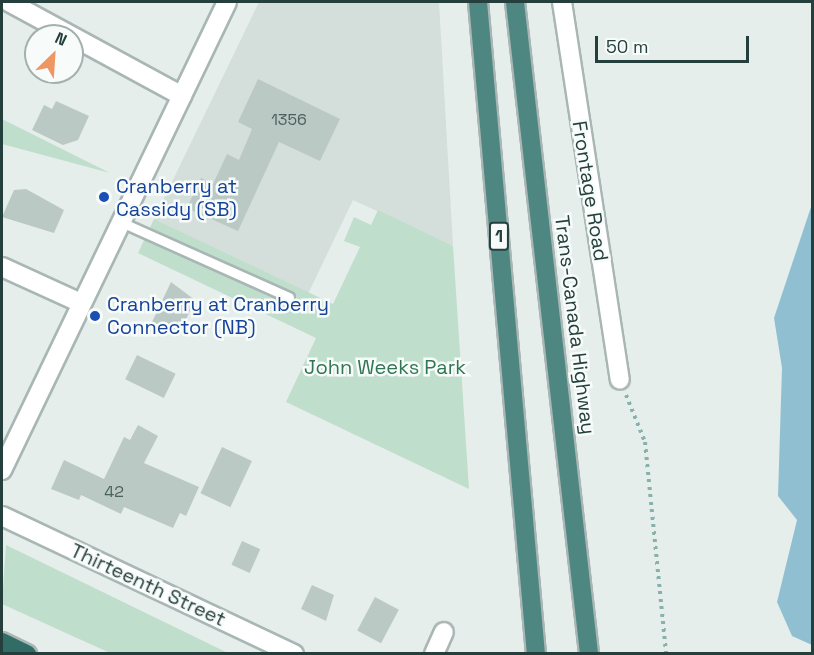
<!DOCTYPE html>
<html>
<head>
<meta charset="utf-8">
<style>
  body { margin:0 }
  #map { position:relative; width:814px; height:655px; overflow:hidden; background:#e6eeec; font-family:"Space Grotesk",sans-serif }
  div>[style] { position:absolute }
  [style*='--x'] { left:calc(var(--x)*1px); top:calc(var(--y)*1px); width:calc(var(--w)*1px); rotate:calc(var(--a)*1deg) }
  .built>* { inset:0; background:#d4dedb }
  .green>* { inset:0; background:#c0decc }
  .water>* { inset:0; background:#90bfd1 }
  .building>* { inset:0; background:#bbc9c5; transform-origin:0 0 }
  .path>* { height:4px; margin-top:-2px; transform-origin:0; background:repeating-linear-gradient(90deg,#87b1a9 0 3px,transparent 0 7.5px) }
  .roads { filter:drop-shadow(2px 0 #a8b6b4) drop-shadow(-2px 0 #a8b6b4) drop-shadow(0 2px #a8b6b4) drop-shadow(0 -2px #a8b6b4) }
  .service>* { height:9px; margin:-4.5px; padding:0 4.5px; transform-origin:4.5px; border-radius:4.5px; background:#fff }
  .minor>* { height:18px; margin:-9px; padding:0 9px; transform-origin:9px; border-radius:9px; background:#fff }
  .tertiary>* { height:18px; margin:-9px; padding:0 9px; transform-origin:9px; border-radius:9px; background:#fff }
  .trunk>* { height:18px; margin:-9px; padding:0 9px; transform-origin:9px; border-radius:9px; background:#4e8781 }
  .motorway>* { height:18px; margin:-9px; padding:0 9px; transform-origin:9px; border-radius:9px; background:#316c67 }
  .dots>* { width:16px; height:16px; translate:-50% -50%; box-sizing:border-box; border:3px solid #f7fbf9; border-radius:50% }
  span { translate:-50% -50%; white-space:nowrap; text-align:center; line-height:1.15; -webkit-text-stroke:5px #f7fbf9; paint-order:stroke }
  .number-label { font-size:16px; color:#4a625e }
  .number-label span { -webkit-text-stroke-width:0 }
  .shield-label span { padding:2px 4px; background:#f7fbf9; border:2px solid; border-radius:4px; -webkit-text-stroke-width:0 }
  .shield-label { font-size:18px; color:#25403c; font-weight:700 }
  .transit-label { font-size:20px; color:#164399 }
  .left { translate:0 -50%; text-align:left }
  .street-label { font-size:20px; color:#25403c }
  .park-label { font-size:20px; color:#307654 }
  .frame { position:absolute; inset:0; border:3px solid #25403c; pointer-events:none }
  .north { position:absolute; left:24px; top:24px; width:60px; height:60px; box-sizing:border-box; background:#f7fbf9; border:2px solid #a3b0ad; border-radius:50%; rotate:25deg; font-size:16px; font-weight:700; line-height:24px; text-align:center; color:#25403c }
  .north::after { content:''; display:block; margin:auto; width:21px; height:27px; background:#ee9765; clip-path:polygon(50% 0,100% 100%,50% 72%,0 100%) }
  .scale { position:absolute; left:595px; top:36px; width:154px; height:27px; box-sizing:border-box; border:3px solid #25403c; border-top:0; padding-left:8px; font-size:18px; line-height:21px; white-space:nowrap; color:#25403c; -webkit-text-stroke:4px #f7fbf9; paint-order:stroke }
</style>
</head>
<body>
<div id="map">
  <div class="built">
    <div style="clip-path:polygon(259px 2px,439px 2px,453px 246px,353px 200px,308px 294px,154px 219px)"></div>
  </div>
  <div class="green">
    <div style="clip-path:polygon(2px 119px,110px 173px,2px 144px)"></div>
    <div style="clip-path:polygon(378px 210px,453px 246px,469px 489px,286px 402px,316px 338px,138px 253px,154px 219px,333px 304px,360px 247px,344px 241px,354px 217px,371px 225px)"></div>
    <div style="clip-path:polygon(6px 545px,228px 653px,110px 653px,2px 604px)"></div>
  </div>
  <div class="water">
    <div style="clip-path:polygon(812px 204px,812px 645px,792px 636px,777px 602px,797px 520px,778px 496px,782px 368px,774px 318px)"></div>
  </div>
  <div class="building">
    <div style="clip-path:polygon(258px 79px,340px 119px,320px 161px,279px 142px,238px 231px,187px 208px,201px 178px,213px 184px,227px 154px,239px 160px,252px 129px,238px 122px)"></div>
    <div style="clip-path:polygon(56px 101px,89px 116px,78px 140px,63px 145px,32px 130px,44px 105px,52px 109px)"></div>
    <div style="clip-path:polygon(26px 189px,64px 210px,54px 233px,2px 217px,14px 190px)"></div>
    <div style="clip-path:polygon(171px 282px,195px 300px,183px 326px,177px 323px,173px 332px,152px 322px)"></div>
    <div style="left:137px;top:355px;width:43px;height:27px;rotate:26deg"></div>
    <div style="clip-path:polygon(138px 425px,158px 436px,144px 463px,199px 487px,186px 516px,180px 513px,173px 528px,124px 507px,121px 514px,81px 495px,79px 500px,51px 489px,64px 460px,104px 479px,124px 437px,130px 440px)"></div>
    <div style="left:222px;top:447px;width:33px;height:51px;rotate:25deg"></div>
    <div style="left:242px;top:541px;width:20px;height:26px;rotate:24deg"></div>
    <div style="clip-path:polygon(312px 585px,334px 595px,326px 621px,301px 609px)"></div>
    <div style="left:375px;top:597px;width:27px;height:38px;rotate:28deg"></div>
  </div>
  <div class="path">
    <div style="--x:626;--y:395;--w:51;--a:68"></div>
    <div style="--x:645;--y:442;--w:213;--a:84.3"></div>
  </div>
  <div class="roads">
    <div class="service">
      <div style="--x:121;--y:222;--w:184;--a:24.1"></div>
    </div>
    <div class="minor">
      <div style="--x:9;--y:2;--w:197;--a:28.5"></div>
      <div style="--x:562;--y:2;--w:382;--a:81.3"></div>
      <div style="--x:2;--y:267;--w:87;--a:24.5"></div>
      <div style="--x:2;--y:516;--w:323;--a:25.3"></div>
      <div style="--x:434;--y:654;--w:24;--a:-66"></div>
    </div>
    <div class="tertiary">
      <div style="--x:2;--y:470;--w:519;--a:-64.32"></div>
    </div>
    <div class="trunk">
      <div style="--x:478;--y:2;--w:655;--a:84.92"></div>
      <div style="--x:515;--y:2;--w:656;--a:83.52"></div>
    </div>
    <div class="motorway">
      <div style="--x:2;--y:642;--w:28;--a:26"></div>
    </div>
  </div>
  <div class="dots">
    <div style="left:104px;top:197px;background:#1a4fb4"></div>
    <div style="left:95px;top:316px;background:#1a4fb4"></div>
  </div>
  <div class="number-label">
    <span style="left:289px;top:120px">1356</span>
    <span style="left:114px;top:492px">42</span>
  </div>
  <div class="shield-label">
    <span style="left:499px;top:236px">1</span>
  </div>
  <div class="transit-label">
    <span class="left" style="left:116px;top:198px">Cranberry at<br>Cassidy (SB)</span>
    <span class="left" style="left:107px;top:316px">Cranberry at Cranberry<br>Connector (NB)</span>
  </div>
  <div class="street-label">
    <span style="left:590px;top:191px;rotate:81deg">Frontage Road</span>
    <span style="left:575px;top:325px;rotate:83deg">Trans-Canada Highway</span>
    <span style="left:148px;top:585px;rotate:25deg">Thirteenth Street</span>
  </div>
  <div class="park-label">
    <span style="left:385px;top:367px">John Weeks Park</span>
  </div>
  <div class="frame"></div>
  <div class="north">N</div>
  <div class="scale">50 m</div>
</div>
</body>
</html>
